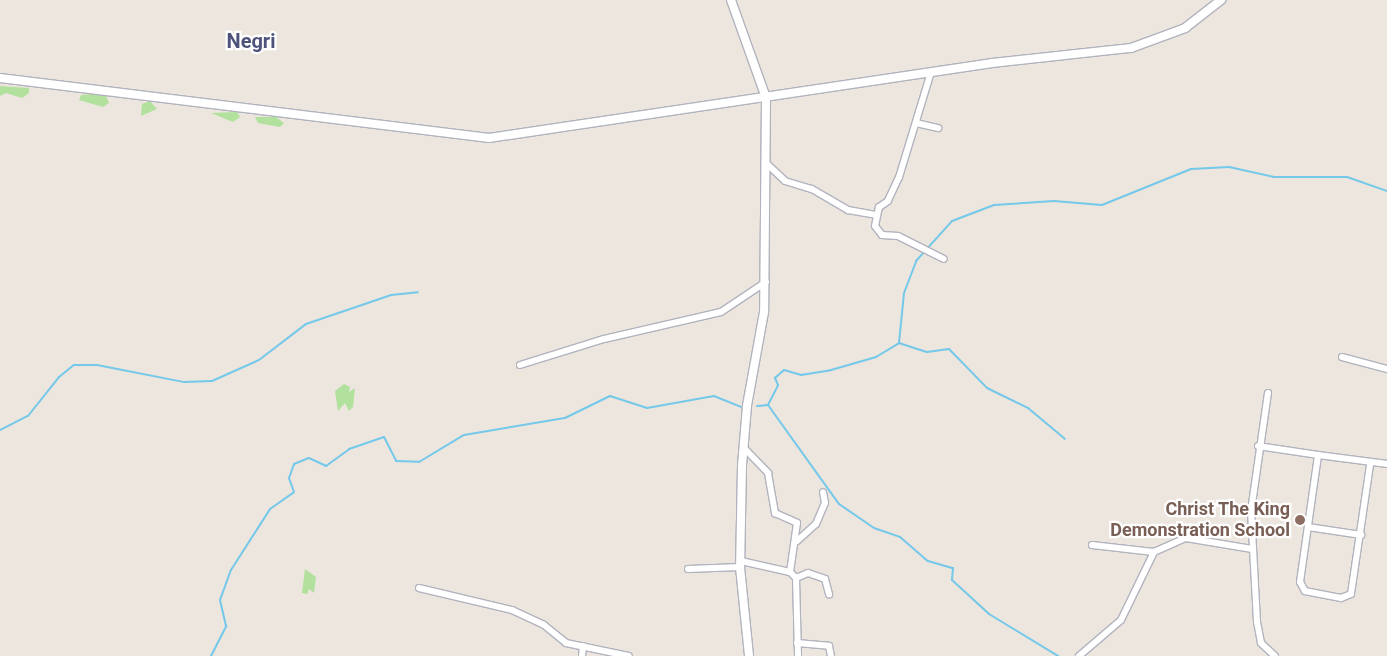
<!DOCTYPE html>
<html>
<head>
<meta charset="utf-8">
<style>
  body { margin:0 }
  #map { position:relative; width:1387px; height:656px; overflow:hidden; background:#ece6de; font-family:Roboto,sans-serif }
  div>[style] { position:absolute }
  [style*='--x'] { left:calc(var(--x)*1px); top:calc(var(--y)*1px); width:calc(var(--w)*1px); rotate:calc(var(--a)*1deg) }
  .green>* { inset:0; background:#b1e19c }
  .stream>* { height:2px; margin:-1px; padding:0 1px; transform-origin:1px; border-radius:1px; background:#74c8ea }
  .roads { filter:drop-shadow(1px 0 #b1b3be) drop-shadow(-1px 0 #b1b3be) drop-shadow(0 1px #b1b3be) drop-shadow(0 -1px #b1b3be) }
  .minor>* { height:6px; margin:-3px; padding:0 3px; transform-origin:3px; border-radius:3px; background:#fff }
  .tertiary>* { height:8px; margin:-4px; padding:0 4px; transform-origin:4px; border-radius:4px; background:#fff }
  .dots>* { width:14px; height:14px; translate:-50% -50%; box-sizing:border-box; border:2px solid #fff; border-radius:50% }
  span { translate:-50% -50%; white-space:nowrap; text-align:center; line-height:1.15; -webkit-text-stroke:4.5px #fff; paint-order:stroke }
  .education-label { font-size:18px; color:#785e54; font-weight:700 }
  .right { translate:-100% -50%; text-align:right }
  .quarter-label { font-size:20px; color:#4d537a; font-weight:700 }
</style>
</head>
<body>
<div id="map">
  <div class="green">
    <div style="clip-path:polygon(0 86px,29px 88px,29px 93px,22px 98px,6px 93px,0 96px)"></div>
    <div style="clip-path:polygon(94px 94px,106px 96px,109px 103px,103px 107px,79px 100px,81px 95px)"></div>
    <div style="clip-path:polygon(150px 101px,157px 109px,141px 116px,142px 104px)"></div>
    <div style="clip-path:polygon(237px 112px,240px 117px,233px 122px,211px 113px)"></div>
    <div style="clip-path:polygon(255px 117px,276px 117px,284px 123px,280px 127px,258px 123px)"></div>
    <div style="clip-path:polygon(344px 384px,350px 387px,349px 392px,355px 388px,353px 407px,349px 411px,345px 403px,338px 411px,335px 391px)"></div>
    <div style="clip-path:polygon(305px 569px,316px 577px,314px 593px,309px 589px,307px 594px,302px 593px)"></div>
  </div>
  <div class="stream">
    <div style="--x:899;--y:343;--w:29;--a:18"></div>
    <div style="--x:927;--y:352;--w:22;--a:-8"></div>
    <div style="--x:949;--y:349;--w:54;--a:45.7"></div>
    <div style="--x:987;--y:388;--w:46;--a:26"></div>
    <div style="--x:1028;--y:408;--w:48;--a:40"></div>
    <div style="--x:768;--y:405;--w:122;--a:54.4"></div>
    <div style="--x:839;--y:504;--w:42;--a:34.4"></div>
    <div style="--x:874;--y:528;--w:28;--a:19"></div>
    <div style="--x:900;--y:537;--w:37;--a:41"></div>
    <div style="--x:928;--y:561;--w:26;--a:16"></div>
    <div style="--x:953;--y:568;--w:12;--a:95"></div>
    <div style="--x:952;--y:580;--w:50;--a:42.6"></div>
    <div style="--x:989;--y:614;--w:81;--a:31.3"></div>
    <div style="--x:757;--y:406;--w:11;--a:-5"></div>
    <div style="--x:768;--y:405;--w:22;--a:-63"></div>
    <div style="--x:778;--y:385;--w:8;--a:-113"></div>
    <div style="--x:775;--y:378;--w:12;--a:-42"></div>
    <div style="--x:784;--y:370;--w:18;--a:16"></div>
    <div style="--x:801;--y:375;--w:30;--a:-9"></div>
    <div style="--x:831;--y:370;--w:47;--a:-16.1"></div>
    <div style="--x:876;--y:357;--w:27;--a:-31"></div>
    <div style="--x:899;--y:343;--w:50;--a:-84.3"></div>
    <div style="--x:904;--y:293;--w:34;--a:-69"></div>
    <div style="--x:916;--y:261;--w:54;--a:-48"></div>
    <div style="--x:952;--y:221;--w:45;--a:-20.9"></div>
    <div style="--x:994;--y:205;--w:60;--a:-3.8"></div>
    <div style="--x:1054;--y:201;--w:48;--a:4.8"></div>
    <div style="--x:1102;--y:205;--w:96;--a:-22"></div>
    <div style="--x:1191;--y:169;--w:38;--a:-3"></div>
    <div style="--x:1229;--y:167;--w:46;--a:12.5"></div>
    <div style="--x:1274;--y:177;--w:73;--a:0"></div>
    <div style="--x:1347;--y:177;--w:42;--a:19.3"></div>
    <div style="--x:0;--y:430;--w:31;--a:-27"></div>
    <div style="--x:28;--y:416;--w:50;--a:-51.5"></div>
    <div style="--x:59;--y:377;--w:19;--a:-39"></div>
    <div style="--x:74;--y:365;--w:23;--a:0"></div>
    <div style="--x:97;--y:365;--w:89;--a:11.1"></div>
    <div style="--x:184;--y:382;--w:28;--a:-2"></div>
    <div style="--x:212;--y:381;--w:51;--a:-24.1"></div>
    <div style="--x:259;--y:360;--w:59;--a:-37.5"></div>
    <div style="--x:306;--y:324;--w:90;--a:-18.8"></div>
    <div style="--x:391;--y:295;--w:27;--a:-6"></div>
    <div style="--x:211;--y:656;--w:34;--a:-63"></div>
    <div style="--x:226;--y:626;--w:27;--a:-103"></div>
    <div style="--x:220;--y:600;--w:32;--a:-70"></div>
    <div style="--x:231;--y:570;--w:72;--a:-57.4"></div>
    <div style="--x:270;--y:509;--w:29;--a:-35"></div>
    <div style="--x:294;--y:492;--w:15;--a:-110"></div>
    <div style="--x:289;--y:478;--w:15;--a:-70"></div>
    <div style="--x:294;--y:464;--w:16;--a:-22"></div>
    <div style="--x:309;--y:458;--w:19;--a:25"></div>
    <div style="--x:326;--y:466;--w:29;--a:-36"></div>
    <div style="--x:349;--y:449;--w:37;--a:-19"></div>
    <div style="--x:384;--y:437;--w:27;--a:63"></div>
    <div style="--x:396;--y:461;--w:23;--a:2"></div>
    <div style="--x:419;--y:462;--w:52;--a:-31"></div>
    <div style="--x:464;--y:435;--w:102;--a:-9.6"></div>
    <div style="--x:565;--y:418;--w:50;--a:-26.1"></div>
    <div style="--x:610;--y:396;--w:39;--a:18"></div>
    <div style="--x:647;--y:408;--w:68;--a:-10.2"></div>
    <div style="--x:714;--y:396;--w:29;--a:22"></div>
  </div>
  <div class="roads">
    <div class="minor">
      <div style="--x:931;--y:72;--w:110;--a:106.9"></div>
      <div style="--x:899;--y:177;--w:26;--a:115"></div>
      <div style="--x:888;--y:201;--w:11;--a:146"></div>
      <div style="--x:879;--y:207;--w:19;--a:102"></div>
      <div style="--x:875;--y:226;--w:11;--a:52"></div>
      <div style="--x:882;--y:235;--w:16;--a:4"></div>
      <div style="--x:898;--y:236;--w:51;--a:26.6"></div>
      <div style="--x:916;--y:123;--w:23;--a:13"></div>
      <div style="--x:766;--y:163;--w:26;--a:43"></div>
      <div style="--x:785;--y:181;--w:28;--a:17"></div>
      <div style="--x:812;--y:189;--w:42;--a:30.3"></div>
      <div style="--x:848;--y:210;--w:28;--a:10"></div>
      <div style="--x:1342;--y:357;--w:47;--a:14.9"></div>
      <div style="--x:520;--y:365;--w:88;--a:-17.2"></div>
      <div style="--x:604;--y:339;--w:120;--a:-13"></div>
      <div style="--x:721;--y:312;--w:54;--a:-33.7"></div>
      <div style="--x:1268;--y:393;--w:119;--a:98.2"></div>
      <div style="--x:1251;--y:511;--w:111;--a:86.9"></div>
      <div style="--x:1257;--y:622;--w:21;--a:79"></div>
      <div style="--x:1261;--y:643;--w:19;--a:43"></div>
      <div style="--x:1258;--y:446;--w:61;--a:8.5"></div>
      <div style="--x:744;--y:448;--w:35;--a:46"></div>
      <div style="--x:768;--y:473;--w:41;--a:80.1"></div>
      <div style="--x:775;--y:513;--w:24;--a:24"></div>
      <div style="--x:797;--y:523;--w:49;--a:98.1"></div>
      <div style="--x:1370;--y:465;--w:130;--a:98.4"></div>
      <div style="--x:1351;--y:594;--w:11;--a:158"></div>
      <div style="--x:1341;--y:598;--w:37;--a:-169"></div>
      <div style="--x:1305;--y:591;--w:10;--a:-119"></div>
      <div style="--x:1300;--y:582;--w:128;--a:-81.9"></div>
      <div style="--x:1318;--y:455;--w:70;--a:7.4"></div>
      <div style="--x:1308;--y:527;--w:54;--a:8.6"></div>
      <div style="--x:797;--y:541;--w:25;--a:-42"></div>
      <div style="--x:816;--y:524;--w:23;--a:-67"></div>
      <div style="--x:825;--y:503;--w:11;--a:-100"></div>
      <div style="--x:1092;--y:545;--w:62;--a:6.4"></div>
      <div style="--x:1154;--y:552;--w:35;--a:-24"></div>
      <div style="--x:1186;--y:538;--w:67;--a:9.5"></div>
      <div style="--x:741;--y:561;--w:50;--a:12.7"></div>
      <div style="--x:790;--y:572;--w:8;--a:45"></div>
      <div style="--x:796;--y:578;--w:78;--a:88.5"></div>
      <div style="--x:688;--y:569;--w:52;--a:-2.2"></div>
      <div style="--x:796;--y:578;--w:13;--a:-23"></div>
      <div style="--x:808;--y:573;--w:18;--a:19"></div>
      <div style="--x:825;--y:579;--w:16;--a:75"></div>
      <div style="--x:419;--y:588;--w:96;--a:13.3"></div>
      <div style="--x:512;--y:610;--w:35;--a:25"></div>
      <div style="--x:544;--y:625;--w:28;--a:39"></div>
      <div style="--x:566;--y:643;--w:64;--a:11.7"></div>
      <div style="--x:797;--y:643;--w:32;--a:5"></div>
      <div style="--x:829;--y:646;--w:10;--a:79"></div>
      <div style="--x:582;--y:656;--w:10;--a:-84"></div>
      <div style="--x:1079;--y:656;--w:55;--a:-40.6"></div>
      <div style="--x:1121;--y:620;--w:76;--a:-64.1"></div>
    </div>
    <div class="tertiary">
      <div style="--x:731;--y:0;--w:104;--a:70.3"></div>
      <div style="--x:766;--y:98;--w:214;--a:90.5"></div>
      <div style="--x:764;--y:312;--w:96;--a:100.3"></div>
      <div style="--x:747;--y:406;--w:60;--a:94.8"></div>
      <div style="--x:742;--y:466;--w:101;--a:91.1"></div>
      <div style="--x:740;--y:567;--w:89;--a:84.2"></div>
      <div style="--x:0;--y:78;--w:493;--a:7"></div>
      <div style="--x:489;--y:138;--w:509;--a:-8.48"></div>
      <div style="--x:992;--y:63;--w:140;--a:-6.2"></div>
      <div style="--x:1131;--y:48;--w:58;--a:-20.3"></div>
      <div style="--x:1185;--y:28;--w:46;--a:-37.9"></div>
    </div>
  </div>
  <div class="dots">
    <div style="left:1300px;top:520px;background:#8d6e63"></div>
  </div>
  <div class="education-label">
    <span class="right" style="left:1290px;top:520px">Christ The King<br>Demonstration School</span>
  </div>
  <div class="quarter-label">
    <span style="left:251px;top:41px">Negri</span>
  </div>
</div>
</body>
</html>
